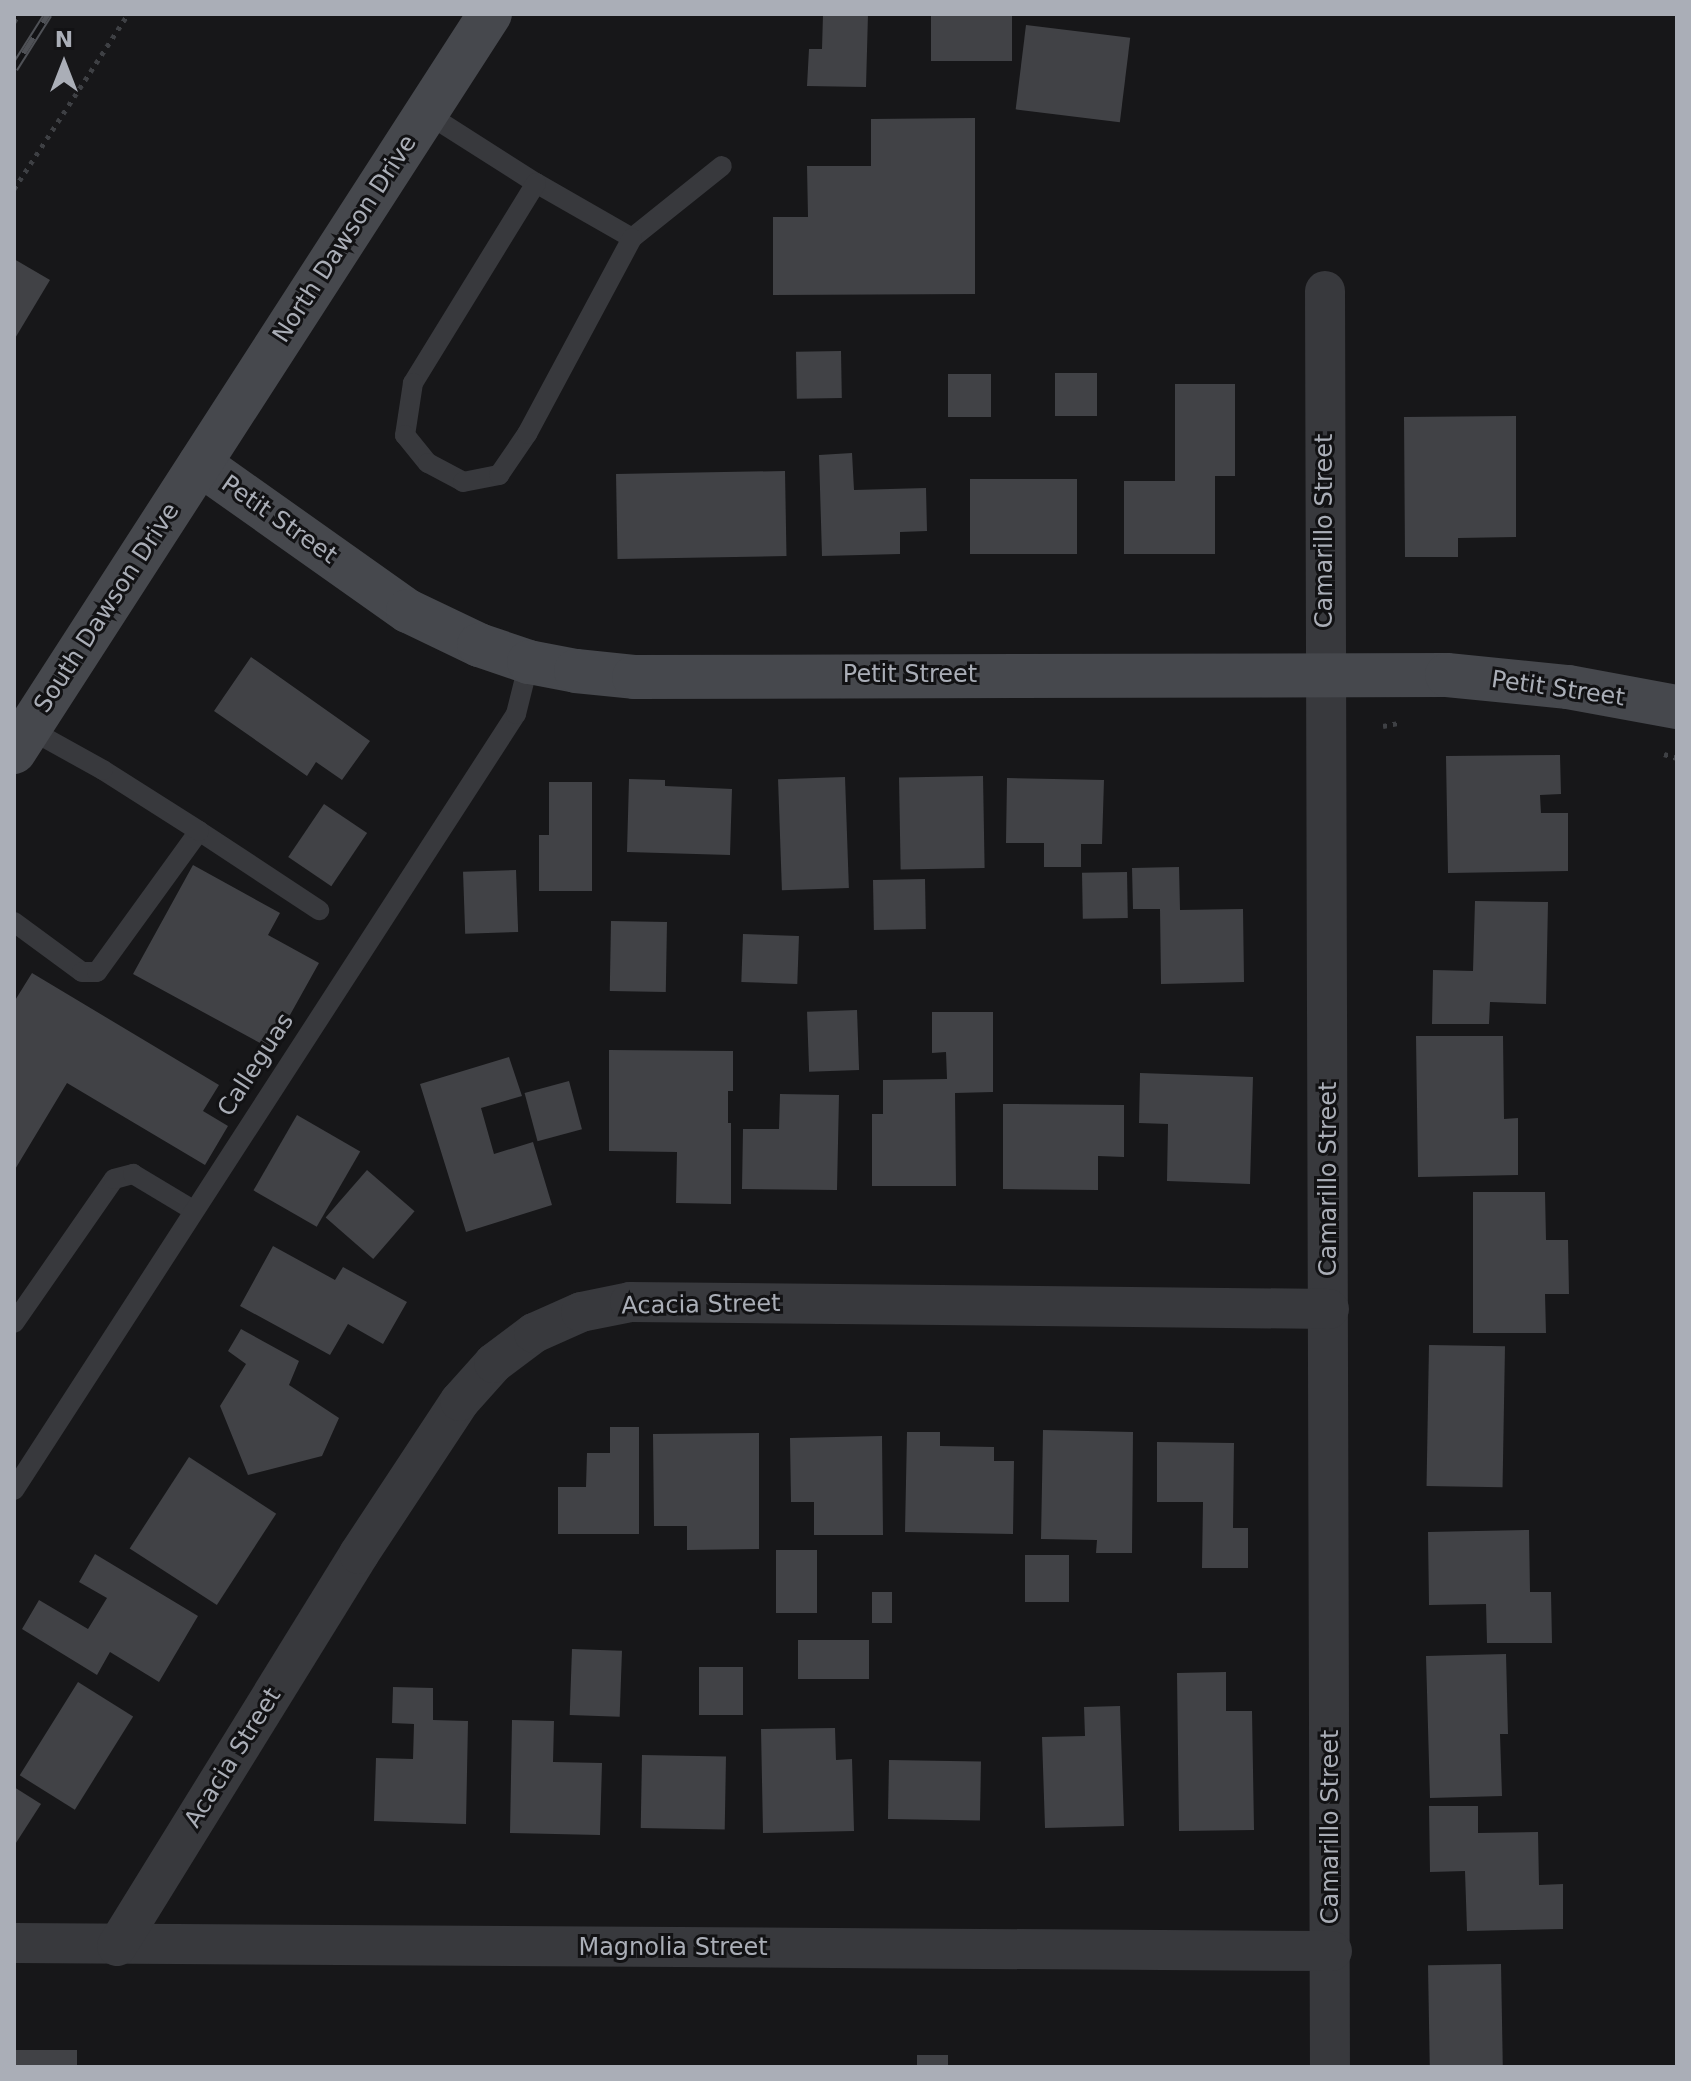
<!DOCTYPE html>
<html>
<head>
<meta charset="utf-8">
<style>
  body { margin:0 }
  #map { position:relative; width:1691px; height:2081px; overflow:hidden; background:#171719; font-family:"DejaVu Sans",sans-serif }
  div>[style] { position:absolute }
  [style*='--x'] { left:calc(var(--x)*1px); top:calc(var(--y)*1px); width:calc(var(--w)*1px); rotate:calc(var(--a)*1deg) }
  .building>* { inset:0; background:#414246; transform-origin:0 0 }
  .path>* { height:5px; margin-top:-2.5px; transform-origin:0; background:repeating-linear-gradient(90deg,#3e4044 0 4px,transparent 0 10px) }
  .lane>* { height:20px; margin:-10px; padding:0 10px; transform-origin:10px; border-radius:10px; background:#38393d }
  .street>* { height:40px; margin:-20px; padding:0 20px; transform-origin:20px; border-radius:20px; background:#38393d }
  .secondary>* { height:44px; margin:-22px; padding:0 22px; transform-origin:22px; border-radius:22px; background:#46484d }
  .rail>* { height:9px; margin-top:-4.5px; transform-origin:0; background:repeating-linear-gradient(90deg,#121214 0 18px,#4f5156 0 36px); box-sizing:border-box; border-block:2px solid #4f5156 }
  span { translate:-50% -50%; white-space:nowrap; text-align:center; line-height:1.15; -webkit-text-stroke:6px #121214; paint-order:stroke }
  .street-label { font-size:24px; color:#aaaeb7 }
  .frame { position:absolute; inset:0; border:16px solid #aaaeb7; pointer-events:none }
  .north { position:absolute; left:24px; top:24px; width:80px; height:80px; -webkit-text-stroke:6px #121214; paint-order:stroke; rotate:0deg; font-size:22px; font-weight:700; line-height:32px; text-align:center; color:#aaaeb7 }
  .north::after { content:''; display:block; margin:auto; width:28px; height:36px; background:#aaaeb7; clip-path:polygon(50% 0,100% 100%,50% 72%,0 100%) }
</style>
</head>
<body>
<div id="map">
  <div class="building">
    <div style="clip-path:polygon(823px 14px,868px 14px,866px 87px,807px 86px,809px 49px,822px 49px)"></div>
    <div style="left:931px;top:14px;width:81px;height:47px"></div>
    <div style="left:1026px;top:25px;width:105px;height:85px;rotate:7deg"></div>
    <div style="clip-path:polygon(975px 118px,975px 294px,773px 295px,773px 217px,808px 217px,807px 166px,871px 166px,871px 119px)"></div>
    <div style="clip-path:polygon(14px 259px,50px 280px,14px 340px)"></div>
    <div style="left:841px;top:351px;width:47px;height:45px;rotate:89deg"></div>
    <div style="left:1097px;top:373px;width:43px;height:42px;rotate:90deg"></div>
    <div style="left:948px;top:374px;width:43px;height:43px"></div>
    <div style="clip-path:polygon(1175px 384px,1235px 384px,1235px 476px,1215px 476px,1215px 554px,1124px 554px,1124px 481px,1175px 481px)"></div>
    <div style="clip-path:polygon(1516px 416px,1516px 537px,1458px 538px,1458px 557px,1405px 557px,1404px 417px)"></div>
    <div style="clip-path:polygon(852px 453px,854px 490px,926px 488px,927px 531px,900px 532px,900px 554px,822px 556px,819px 455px)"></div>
    <div style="left:785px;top:471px;width:85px;height:169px;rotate:89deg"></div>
    <div style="left:970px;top:479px;width:107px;height:75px"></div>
    <div style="clip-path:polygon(251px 657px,370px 741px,342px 780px,316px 762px,307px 776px,214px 711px)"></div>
    <div style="clip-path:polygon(1560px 755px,1561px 794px,1540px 795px,1541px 813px,1568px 813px,1568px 871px,1448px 873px,1446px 756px)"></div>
    <div style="left:983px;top:776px;width:92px;height:84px;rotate:89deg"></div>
    <div style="left:845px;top:777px;width:111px;height:67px;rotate:88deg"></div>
    <div style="clip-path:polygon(1007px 778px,1104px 780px,1102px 844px,1081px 844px,1081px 867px,1044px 867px,1044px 843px,1006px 843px)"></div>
    <div style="clip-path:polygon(629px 779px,665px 780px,665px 786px,732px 789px,730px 855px,627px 852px)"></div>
    <div style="clip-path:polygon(549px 782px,592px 782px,592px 891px,539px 891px,539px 835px,549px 835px)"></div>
    <div style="left:324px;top:804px;width:52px;height:64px;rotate:34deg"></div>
    <div style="clip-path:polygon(193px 865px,280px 913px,268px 935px,319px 963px,271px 1049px,133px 974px)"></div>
    <div style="clip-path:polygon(1179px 867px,1180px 910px,1243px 909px,1244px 982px,1161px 984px,1160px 909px,1133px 909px,1132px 868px)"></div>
    <div style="left:516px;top:870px;width:62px;height:53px;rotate:88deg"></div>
    <div style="left:1127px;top:872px;width:46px;height:45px;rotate:89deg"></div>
    <div style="left:925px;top:879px;width:50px;height:52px;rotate:89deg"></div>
    <div style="clip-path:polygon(1475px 901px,1548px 902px,1546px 1004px,1490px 1002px,1489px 1024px,1432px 1024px,1433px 970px,1473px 971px)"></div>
    <div style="left:611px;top:921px;width:56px;height:70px;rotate:1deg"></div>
    <div style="left:743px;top:934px;width:56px;height:48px;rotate:2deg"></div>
    <div style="clip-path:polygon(32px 973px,219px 1085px,203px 1111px,228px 1126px,205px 1165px,67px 1083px,14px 1171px,14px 1002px)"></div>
    <div style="left:857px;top:1010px;width:60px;height:50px;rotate:88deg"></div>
    <div style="clip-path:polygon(932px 1012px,993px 1012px,993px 1092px,955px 1093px,956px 1186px,872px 1186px,872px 1114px,883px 1114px,883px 1080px,947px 1079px,946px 1052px,932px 1053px)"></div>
    <div style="clip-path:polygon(1416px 1036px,1503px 1036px,1504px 1119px,1518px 1118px,1518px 1175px,1418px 1177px)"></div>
    <div style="clip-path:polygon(609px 1050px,733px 1051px,733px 1091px,728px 1091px,728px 1123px,731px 1123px,731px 1204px,676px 1203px,677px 1152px,609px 1151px)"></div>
    <div style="clip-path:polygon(509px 1057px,522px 1096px,481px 1108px,494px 1154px,533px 1142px,552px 1205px,466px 1232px,420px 1084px)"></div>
    <div style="clip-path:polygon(1140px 1073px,1253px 1077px,1250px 1184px,1167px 1181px,1168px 1124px,1139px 1123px)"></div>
    <div style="left:569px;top:1081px;width:50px;height:46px;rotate:75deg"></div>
    <div style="clip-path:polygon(780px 1094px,839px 1095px,837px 1190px,742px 1189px,743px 1129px,779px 1129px)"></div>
    <div style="clip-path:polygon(1003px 1104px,1124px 1105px,1124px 1157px,1098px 1156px,1098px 1190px,1003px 1189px)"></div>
    <div style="left:297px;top:1115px;width:73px;height:87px;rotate:30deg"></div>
    <div style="left:367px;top:1170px;width:63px;height:63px;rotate:41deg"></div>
    <div style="clip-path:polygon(1473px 1192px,1545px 1192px,1546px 1240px,1568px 1240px,1569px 1294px,1545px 1294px,1546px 1333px,1473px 1333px)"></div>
    <div style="clip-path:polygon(273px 1246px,335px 1280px,343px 1267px,407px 1302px,383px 1344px,348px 1324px,330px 1355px,240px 1306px)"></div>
    <div style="clip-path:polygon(241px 1329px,299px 1361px,289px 1385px,339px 1418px,322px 1456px,248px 1475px,220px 1406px,246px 1364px,228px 1351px)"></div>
    <div style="left:1429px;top:1345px;width:76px;height:141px;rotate:1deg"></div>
    <div style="clip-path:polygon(610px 1427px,639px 1427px,639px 1534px,558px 1534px,558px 1487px,586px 1487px,587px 1453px,610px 1453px)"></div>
    <div style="clip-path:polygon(1043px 1430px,1133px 1432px,1132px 1553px,1096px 1553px,1097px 1540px,1041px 1539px)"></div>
    <div style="clip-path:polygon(907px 1432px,940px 1432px,940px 1446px,994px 1447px,994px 1461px,1014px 1461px,1013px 1534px,905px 1532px)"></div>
    <div style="clip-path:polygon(759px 1433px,759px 1549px,687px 1550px,687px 1526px,654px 1526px,653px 1434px)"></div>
    <div style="clip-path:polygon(882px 1436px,883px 1535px,814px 1535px,814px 1502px,791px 1502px,790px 1438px)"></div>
    <div style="clip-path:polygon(1157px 1442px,1234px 1443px,1233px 1528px,1248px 1528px,1248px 1568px,1202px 1568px,1203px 1502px,1157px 1502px)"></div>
    <div style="left:189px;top:1457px;width:104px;height:109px;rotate:33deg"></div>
    <div style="clip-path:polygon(1529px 1530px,1530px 1592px,1551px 1592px,1552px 1643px,1487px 1643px,1486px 1604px,1429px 1605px,1428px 1532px)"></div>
    <div style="left:776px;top:1550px;width:41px;height:63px"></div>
    <div style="clip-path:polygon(95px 1554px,198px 1616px,159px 1682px,110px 1652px,97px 1675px,22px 1629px,39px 1600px,88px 1629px,107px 1598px,79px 1582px)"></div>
    <div style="left:1069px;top:1555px;width:47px;height:44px;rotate:90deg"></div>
    <div style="left:872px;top:1592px;width:20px;height:31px"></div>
    <div style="left:798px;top:1640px;width:71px;height:39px"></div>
    <div style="left:572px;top:1649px;width:50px;height:66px;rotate:2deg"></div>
    <div style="clip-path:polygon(1506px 1654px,1508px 1734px,1500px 1734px,1502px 1796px,1430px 1798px,1426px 1656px)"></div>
    <div style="left:743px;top:1667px;width:48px;height:44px;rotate:90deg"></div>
    <div style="clip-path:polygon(1226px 1672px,1226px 1711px,1252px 1711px,1254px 1830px,1179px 1831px,1177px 1673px)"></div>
    <div style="left:78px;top:1682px;width:65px;height:110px;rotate:32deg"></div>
    <div style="clip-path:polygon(393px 1687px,433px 1688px,433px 1720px,468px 1721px,466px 1824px,374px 1821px,376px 1758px,413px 1759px,414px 1724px,392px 1723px)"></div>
    <div style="clip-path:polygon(1120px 1706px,1124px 1826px,1045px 1828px,1042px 1737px,1085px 1736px,1084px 1707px)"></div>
    <div style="clip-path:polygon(512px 1720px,554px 1721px,553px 1762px,602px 1763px,600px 1835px,510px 1833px)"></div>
    <div style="clip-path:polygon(835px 1728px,836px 1760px,852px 1759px,854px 1831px,763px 1833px,761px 1729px)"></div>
    <div style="left:642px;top:1755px;width:84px;height:73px;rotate:1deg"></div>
    <div style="left:889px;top:1760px;width:92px;height:59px;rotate:1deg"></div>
    <div style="clip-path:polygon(14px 1787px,41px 1804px,14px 1846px)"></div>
    <div style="clip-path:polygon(1429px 1806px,1478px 1806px,1478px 1833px,1538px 1832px,1539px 1885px,1563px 1884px,1563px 1929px,1467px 1931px,1465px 1871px,1430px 1872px)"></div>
    <div style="left:1501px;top:1964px;width:103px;height:73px;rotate:89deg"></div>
    <div style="left:14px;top:2050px;width:63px;height:17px"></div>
    <div style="left:917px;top:2055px;width:31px;height:12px"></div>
  </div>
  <div class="path">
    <div style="--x:14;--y:22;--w:9;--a:-58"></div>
    <div style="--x:14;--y:189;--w:209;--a:-56.9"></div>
    <div style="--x:1383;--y:726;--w:15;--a:-11"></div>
    <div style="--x:1664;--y:754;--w:14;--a:17"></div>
  </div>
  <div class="lane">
    <div style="--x:426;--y:113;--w:130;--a:32.5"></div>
    <div style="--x:536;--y:183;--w:111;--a:29.8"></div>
    <div style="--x:632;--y:238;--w:115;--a:-38.7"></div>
    <div style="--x:536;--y:183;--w:235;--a:121.6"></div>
    <div style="--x:413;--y:383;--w:53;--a:98.7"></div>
    <div style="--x:405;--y:435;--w:36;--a:51"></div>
    <div style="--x:428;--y:463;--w:40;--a:28"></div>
    <div style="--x:463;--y:482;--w:37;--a:-11"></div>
    <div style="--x:499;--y:475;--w:50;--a:-55.7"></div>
    <div style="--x:527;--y:434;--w:222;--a:-61.8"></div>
    <div style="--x:199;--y:831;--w:144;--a:33.4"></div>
    <div style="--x:14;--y:922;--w:84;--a:36.3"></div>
    <div style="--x:82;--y:972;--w:15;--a:0"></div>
    <div style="--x:97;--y:972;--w:174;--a:-54.1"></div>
    <div style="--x:199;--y:831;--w:114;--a:-147.6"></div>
    <div style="--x:103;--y:770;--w:85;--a:-151"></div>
    <div style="--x:14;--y:1323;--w:175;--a:-55.2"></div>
    <div style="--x:114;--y:1179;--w:20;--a:-15"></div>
    <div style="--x:133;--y:1174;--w:70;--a:31"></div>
    <div style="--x:14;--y:1490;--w:924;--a:-57.1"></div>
    <div style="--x:516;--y:714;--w:54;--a:-76"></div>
  </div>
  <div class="street">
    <div style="--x:1325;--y:291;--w:1776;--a:89.84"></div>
    <div style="--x:14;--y:1943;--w:1318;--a:0.35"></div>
    <div style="--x:117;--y:1946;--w:461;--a:-58.3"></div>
    <div style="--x:359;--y:1554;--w:183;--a:-56.6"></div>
    <div style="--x:460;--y:1401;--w:51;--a:-48.2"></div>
    <div style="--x:494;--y:1363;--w:50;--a:-36.9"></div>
    <div style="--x:534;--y:1333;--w:51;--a:-24.1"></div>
    <div style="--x:581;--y:1312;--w:50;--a:-11.5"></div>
    <div style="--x:630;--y:1302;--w:699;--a:0.57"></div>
  </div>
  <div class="secondary">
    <div style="--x:200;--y:464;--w:255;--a:35.3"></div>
    <div style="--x:408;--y:611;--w:79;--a:25.6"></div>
    <div style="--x:479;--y:645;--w:53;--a:18.8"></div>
    <div style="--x:529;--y:662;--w:48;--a:10.8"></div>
    <div style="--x:576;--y:671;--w:58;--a:5.9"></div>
    <div style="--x:634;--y:677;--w:813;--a:-0.14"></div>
    <div style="--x:1447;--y:675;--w:122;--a:5.7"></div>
    <div style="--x:1568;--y:687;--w:111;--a:10.4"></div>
    <div style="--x:14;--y:752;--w:878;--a:-57.18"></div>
  </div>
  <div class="rail">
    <div style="--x:14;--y:68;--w:64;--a:-57.8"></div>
  </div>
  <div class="street-label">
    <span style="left:345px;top:239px;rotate:-57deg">North Dawson Drive</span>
    <span style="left:279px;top:520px;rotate:35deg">Petit Street</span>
    <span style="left:1325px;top:531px;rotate:-90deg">Camarillo Street</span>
    <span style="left:107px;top:608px;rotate:-57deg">South Dawson Drive</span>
    <span style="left:910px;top:675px">Petit Street</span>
    <span style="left:1558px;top:689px;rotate:8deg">Petit Street</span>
    <span style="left:256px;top:1065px;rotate:-57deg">Calleguas</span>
    <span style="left:1329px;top:1179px;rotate:-90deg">Camarillo Street</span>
    <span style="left:701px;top:1305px;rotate:-1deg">Acacia Street</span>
    <span style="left:233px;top:1758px;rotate:-58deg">Acacia Street</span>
    <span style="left:1331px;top:1827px;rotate:-90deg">Camarillo Street</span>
    <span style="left:673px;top:1948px">Magnolia Street</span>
  </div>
  <div class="frame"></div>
  <div class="north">N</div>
</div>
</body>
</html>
